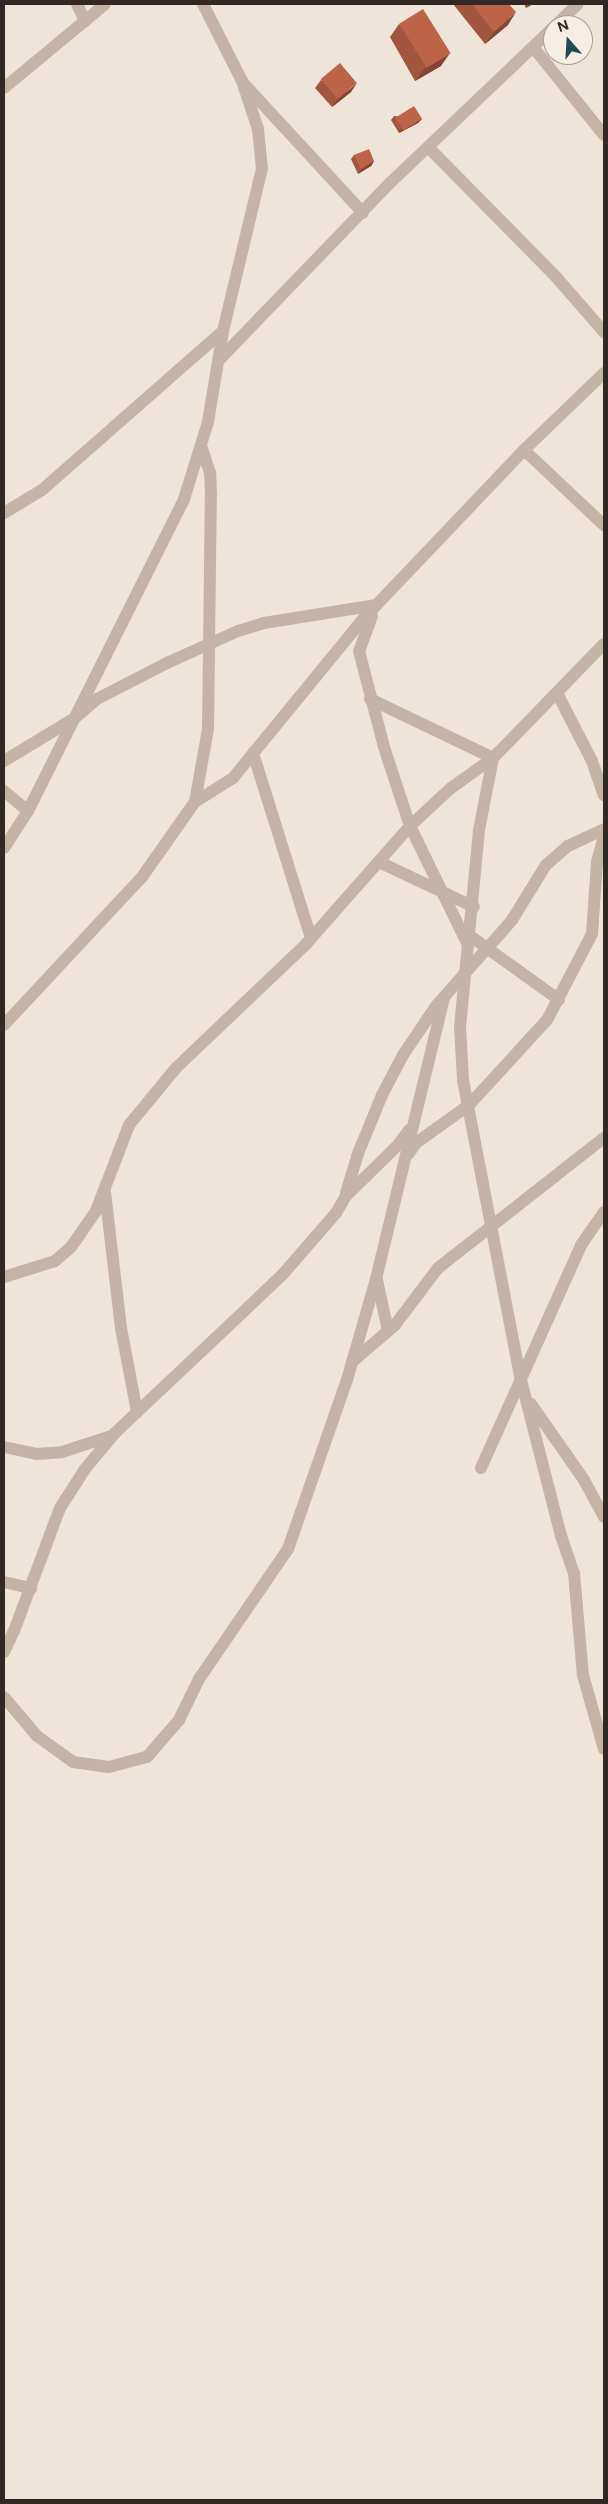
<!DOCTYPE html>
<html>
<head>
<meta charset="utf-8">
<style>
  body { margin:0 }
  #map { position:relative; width:608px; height:2504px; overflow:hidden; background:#efe4d8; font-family:Figtree,sans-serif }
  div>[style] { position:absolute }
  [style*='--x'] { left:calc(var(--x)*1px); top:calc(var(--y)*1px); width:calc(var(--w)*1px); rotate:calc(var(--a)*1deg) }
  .minor>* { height:12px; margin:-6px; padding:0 6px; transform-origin:6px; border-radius:6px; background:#c5b4a5 }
  .wall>* { inset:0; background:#a3563e }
  .shaded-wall>* { inset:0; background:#844632 }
  .building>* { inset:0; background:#bd6448; transform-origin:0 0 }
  span { translate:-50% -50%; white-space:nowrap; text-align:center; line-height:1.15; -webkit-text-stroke:5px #f7eee3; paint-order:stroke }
  .frame { position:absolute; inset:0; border:5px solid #322926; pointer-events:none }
  .north { position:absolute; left:543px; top:15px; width:50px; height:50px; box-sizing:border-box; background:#f7eee3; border:1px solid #a89f97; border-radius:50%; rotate:341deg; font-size:14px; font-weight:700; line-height:20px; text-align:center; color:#322926 }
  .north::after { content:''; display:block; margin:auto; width:18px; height:22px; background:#1f4c50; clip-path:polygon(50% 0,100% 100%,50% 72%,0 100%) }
</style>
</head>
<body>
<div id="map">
  <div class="minor">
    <div style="--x:77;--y:4;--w:19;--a:65"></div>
    <div style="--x:556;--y:25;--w:30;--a:-44"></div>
    <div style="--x:533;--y:47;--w:113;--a:51.1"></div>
    <div style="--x:245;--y:85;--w:174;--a:47.3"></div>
    <div style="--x:4;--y:88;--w:131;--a:-39.7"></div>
    <div style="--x:428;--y:147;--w:184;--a:45.4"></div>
    <div style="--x:557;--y:278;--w:72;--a:49"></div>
    <div style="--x:218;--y:361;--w:248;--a:-46"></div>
    <div style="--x:390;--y:183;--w:225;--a:-43.6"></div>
    <div style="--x:524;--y:450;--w:110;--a:43.2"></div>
    <div style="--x:4;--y:513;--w:44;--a:-31.2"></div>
    <div style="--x:42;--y:490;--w:241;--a:-41.3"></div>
    <div style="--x:372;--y:616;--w:37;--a:110"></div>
    <div style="--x:359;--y:651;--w:99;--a:75.4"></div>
    <div style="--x:384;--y:747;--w:83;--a:71.8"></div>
    <div style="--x:410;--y:826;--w:132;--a:64"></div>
    <div style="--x:557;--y:693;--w:76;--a:62.8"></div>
    <div style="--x:592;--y:761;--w:36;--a:71"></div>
    <div style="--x:370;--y:699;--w:136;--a:25.6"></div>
    <div style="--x:253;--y:753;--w:194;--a:72.6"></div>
    <div style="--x:493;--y:758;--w:73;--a:101"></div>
    <div style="--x:479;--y:830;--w:197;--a:95.5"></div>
    <div style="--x:460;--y:1026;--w:54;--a:86.8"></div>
    <div style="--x:463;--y:1080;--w:306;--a:79.1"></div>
    <div style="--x:521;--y:1380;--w:161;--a:75.6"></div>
    <div style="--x:561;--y:1536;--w:39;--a:71"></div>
    <div style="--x:574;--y:1573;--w:102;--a:85"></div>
    <div style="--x:583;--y:1675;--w:77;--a:74.2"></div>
    <div style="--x:4;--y:761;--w:83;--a:-31.2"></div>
    <div style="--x:75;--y:718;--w:29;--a:-41"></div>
    <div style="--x:97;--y:699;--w:79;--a:-27.2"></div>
    <div style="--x:167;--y:663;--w:78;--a:-24.3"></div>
    <div style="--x:238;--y:631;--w:27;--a:-17"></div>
    <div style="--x:264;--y:623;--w:114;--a:-9.1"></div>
    <div style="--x:4;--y:791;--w:31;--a:40"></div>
    <div style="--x:195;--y:802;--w:45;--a:-32.3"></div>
    <div style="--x:233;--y:778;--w:208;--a:-50.7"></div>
    <div style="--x:365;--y:617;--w:231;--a:-46.4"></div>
    <div style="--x:524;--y:450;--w:111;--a:-43.9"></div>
    <div style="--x:4;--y:848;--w:44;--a:-57"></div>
    <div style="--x:28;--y:811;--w:349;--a:-63.4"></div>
    <div style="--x:184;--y:499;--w:81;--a:-72.7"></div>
    <div style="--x:208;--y:422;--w:92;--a:-80.6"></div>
    <div style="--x:223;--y:331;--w:167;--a:-76.5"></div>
    <div style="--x:262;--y:169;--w:40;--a:-95.7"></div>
    <div style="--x:258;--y:129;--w:51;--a:-108.4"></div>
    <div style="--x:242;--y:81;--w:86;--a:-116.9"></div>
    <div style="--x:379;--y:862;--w:105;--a:25.3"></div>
    <div style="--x:469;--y:935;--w:111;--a:35.8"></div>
    <div style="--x:4;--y:1025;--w:202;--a:-47"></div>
    <div style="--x:142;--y:877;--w:92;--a:-54.8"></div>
    <div style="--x:195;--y:802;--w:74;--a:-79.9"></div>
    <div style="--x:208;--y:729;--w:233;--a:-89.3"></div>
    <div style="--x:211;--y:496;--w:23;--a:-92"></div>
    <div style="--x:210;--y:473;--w:28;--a:-108"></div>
    <div style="--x:409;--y:1153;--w:12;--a:-55"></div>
    <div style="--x:416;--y:1143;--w:65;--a:-35.6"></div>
    <div style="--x:469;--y:1105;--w:115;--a:-47.5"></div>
    <div style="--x:547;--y:1020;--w:97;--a:-62.4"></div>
    <div style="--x:592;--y:934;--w:72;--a:-86"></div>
    <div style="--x:597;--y:862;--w:28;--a:-75"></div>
    <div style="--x:105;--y:1192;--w:137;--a:83.3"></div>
    <div style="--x:121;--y:1328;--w:86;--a:79.2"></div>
    <div style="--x:346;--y:1193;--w:39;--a:-73"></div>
    <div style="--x:357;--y:1156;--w:66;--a:-67.7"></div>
    <div style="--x:382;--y:1095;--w:45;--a:-62.3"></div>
    <div style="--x:403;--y:1055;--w:59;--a:-56"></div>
    <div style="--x:436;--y:1006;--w:115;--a:-48.5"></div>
    <div style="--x:512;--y:920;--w:65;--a:-58.3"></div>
    <div style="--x:546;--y:865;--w:29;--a:-41"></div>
    <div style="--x:568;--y:846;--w:40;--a:-25"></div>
    <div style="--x:4;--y:1277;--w:53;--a:-17.4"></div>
    <div style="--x:55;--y:1261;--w:21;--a:-41"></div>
    <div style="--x:71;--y:1247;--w:44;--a:-55.2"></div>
    <div style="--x:96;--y:1211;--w:92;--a:-69"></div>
    <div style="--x:129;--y:1125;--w:74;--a:-50.5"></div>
    <div style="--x:176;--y:1068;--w:180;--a:-43.6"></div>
    <div style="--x:306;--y:944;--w:157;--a:-48.6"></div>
    <div style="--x:410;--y:826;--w:56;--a:-42.8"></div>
    <div style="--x:451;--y:788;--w:52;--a:-35.5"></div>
    <div style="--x:493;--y:758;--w:159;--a:-45.8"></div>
    <div style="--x:377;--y:1280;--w:52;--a:77.8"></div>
    <div style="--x:352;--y:1362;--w:57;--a:-40.7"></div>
    <div style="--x:395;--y:1325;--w:71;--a:-53"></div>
    <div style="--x:438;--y:1268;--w:211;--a:-38.1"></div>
    <div style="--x:531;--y:1404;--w:93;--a:55.1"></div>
    <div style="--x:584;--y:1480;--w:42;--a:61.6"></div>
    <div style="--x:4;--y:1447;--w:33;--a:12"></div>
    <div style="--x:36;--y:1454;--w:26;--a:-4"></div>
    <div style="--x:62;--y:1452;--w:52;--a:-18.1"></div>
    <div style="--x:481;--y:1468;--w:244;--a:-65.8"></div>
    <div style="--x:581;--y:1245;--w:40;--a:-55.1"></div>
    <div style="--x:4;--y:1582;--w:28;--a:13"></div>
    <div style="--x:4;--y:1652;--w:23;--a:-65"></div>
    <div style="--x:14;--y:1631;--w:131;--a:-69.5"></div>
    <div style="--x:60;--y:1508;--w:46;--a:-57.3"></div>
    <div style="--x:85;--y:1469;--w:47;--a:-50.2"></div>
    <div style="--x:115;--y:1433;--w:231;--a:-43.4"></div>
    <div style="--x:283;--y:1274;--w:81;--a:-49"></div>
    <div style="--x:336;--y:1213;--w:20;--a:-60"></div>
    <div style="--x:346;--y:1196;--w:71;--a:-44.4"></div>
    <div style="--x:397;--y:1146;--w:20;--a:-53"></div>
    <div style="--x:4;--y:1697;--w:51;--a:49.8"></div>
    <div style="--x:37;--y:1736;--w:44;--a:35.8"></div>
    <div style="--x:73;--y:1762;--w:36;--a:8"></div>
    <div style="--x:109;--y:1767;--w:39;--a:-15"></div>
    <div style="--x:147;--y:1757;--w:49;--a:-49.1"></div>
    <div style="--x:179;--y:1720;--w:46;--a:-64"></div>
    <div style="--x:199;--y:1679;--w:158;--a:-55.6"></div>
    <div style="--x:288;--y:1549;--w:179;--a:-70.8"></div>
    <div style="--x:347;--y:1380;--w:105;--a:-74"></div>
    <div style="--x:376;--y:1279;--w:290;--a:-76.4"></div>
  </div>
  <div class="wall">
    <div style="clip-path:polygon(453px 4px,509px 4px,508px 25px,485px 44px)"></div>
    <div style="clip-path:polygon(524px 4px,533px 4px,526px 8px)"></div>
    <div style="clip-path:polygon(399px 24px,441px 66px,415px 81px,390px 37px)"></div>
    <div style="clip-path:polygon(321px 80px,351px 92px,332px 107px,315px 88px)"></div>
    <div style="clip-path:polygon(394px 116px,422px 119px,418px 123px,399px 133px,391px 120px)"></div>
    <div style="clip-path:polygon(354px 155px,374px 161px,371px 166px,358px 174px,351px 159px)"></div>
  </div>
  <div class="shaded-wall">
    <div style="clip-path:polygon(529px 4px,533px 4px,526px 8px)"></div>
    <div style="clip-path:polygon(516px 12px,508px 25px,485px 44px,494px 32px)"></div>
    <div style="clip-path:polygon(450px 53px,441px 66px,415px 81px,424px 69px)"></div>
    <div style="clip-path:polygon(357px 83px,351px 92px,332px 107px,338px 99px)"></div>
    <div style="clip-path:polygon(422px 119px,418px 123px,399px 133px,402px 129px)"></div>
    <div style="clip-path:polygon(374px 161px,371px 166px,358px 174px,361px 169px)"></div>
  </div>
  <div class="building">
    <div style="clip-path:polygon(472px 4px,509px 4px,516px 12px,494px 32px)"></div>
    <div style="left:423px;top:9px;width:52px;height:28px;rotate:58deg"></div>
    <div style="left:340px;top:63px;width:26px;height:25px;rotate:50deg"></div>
    <div style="left:414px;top:106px;width:15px;height:22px;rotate:58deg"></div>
    <div style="clip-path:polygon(369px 149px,374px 161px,361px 169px,354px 155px)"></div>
  </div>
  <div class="frame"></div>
  <div class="north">N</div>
</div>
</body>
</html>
